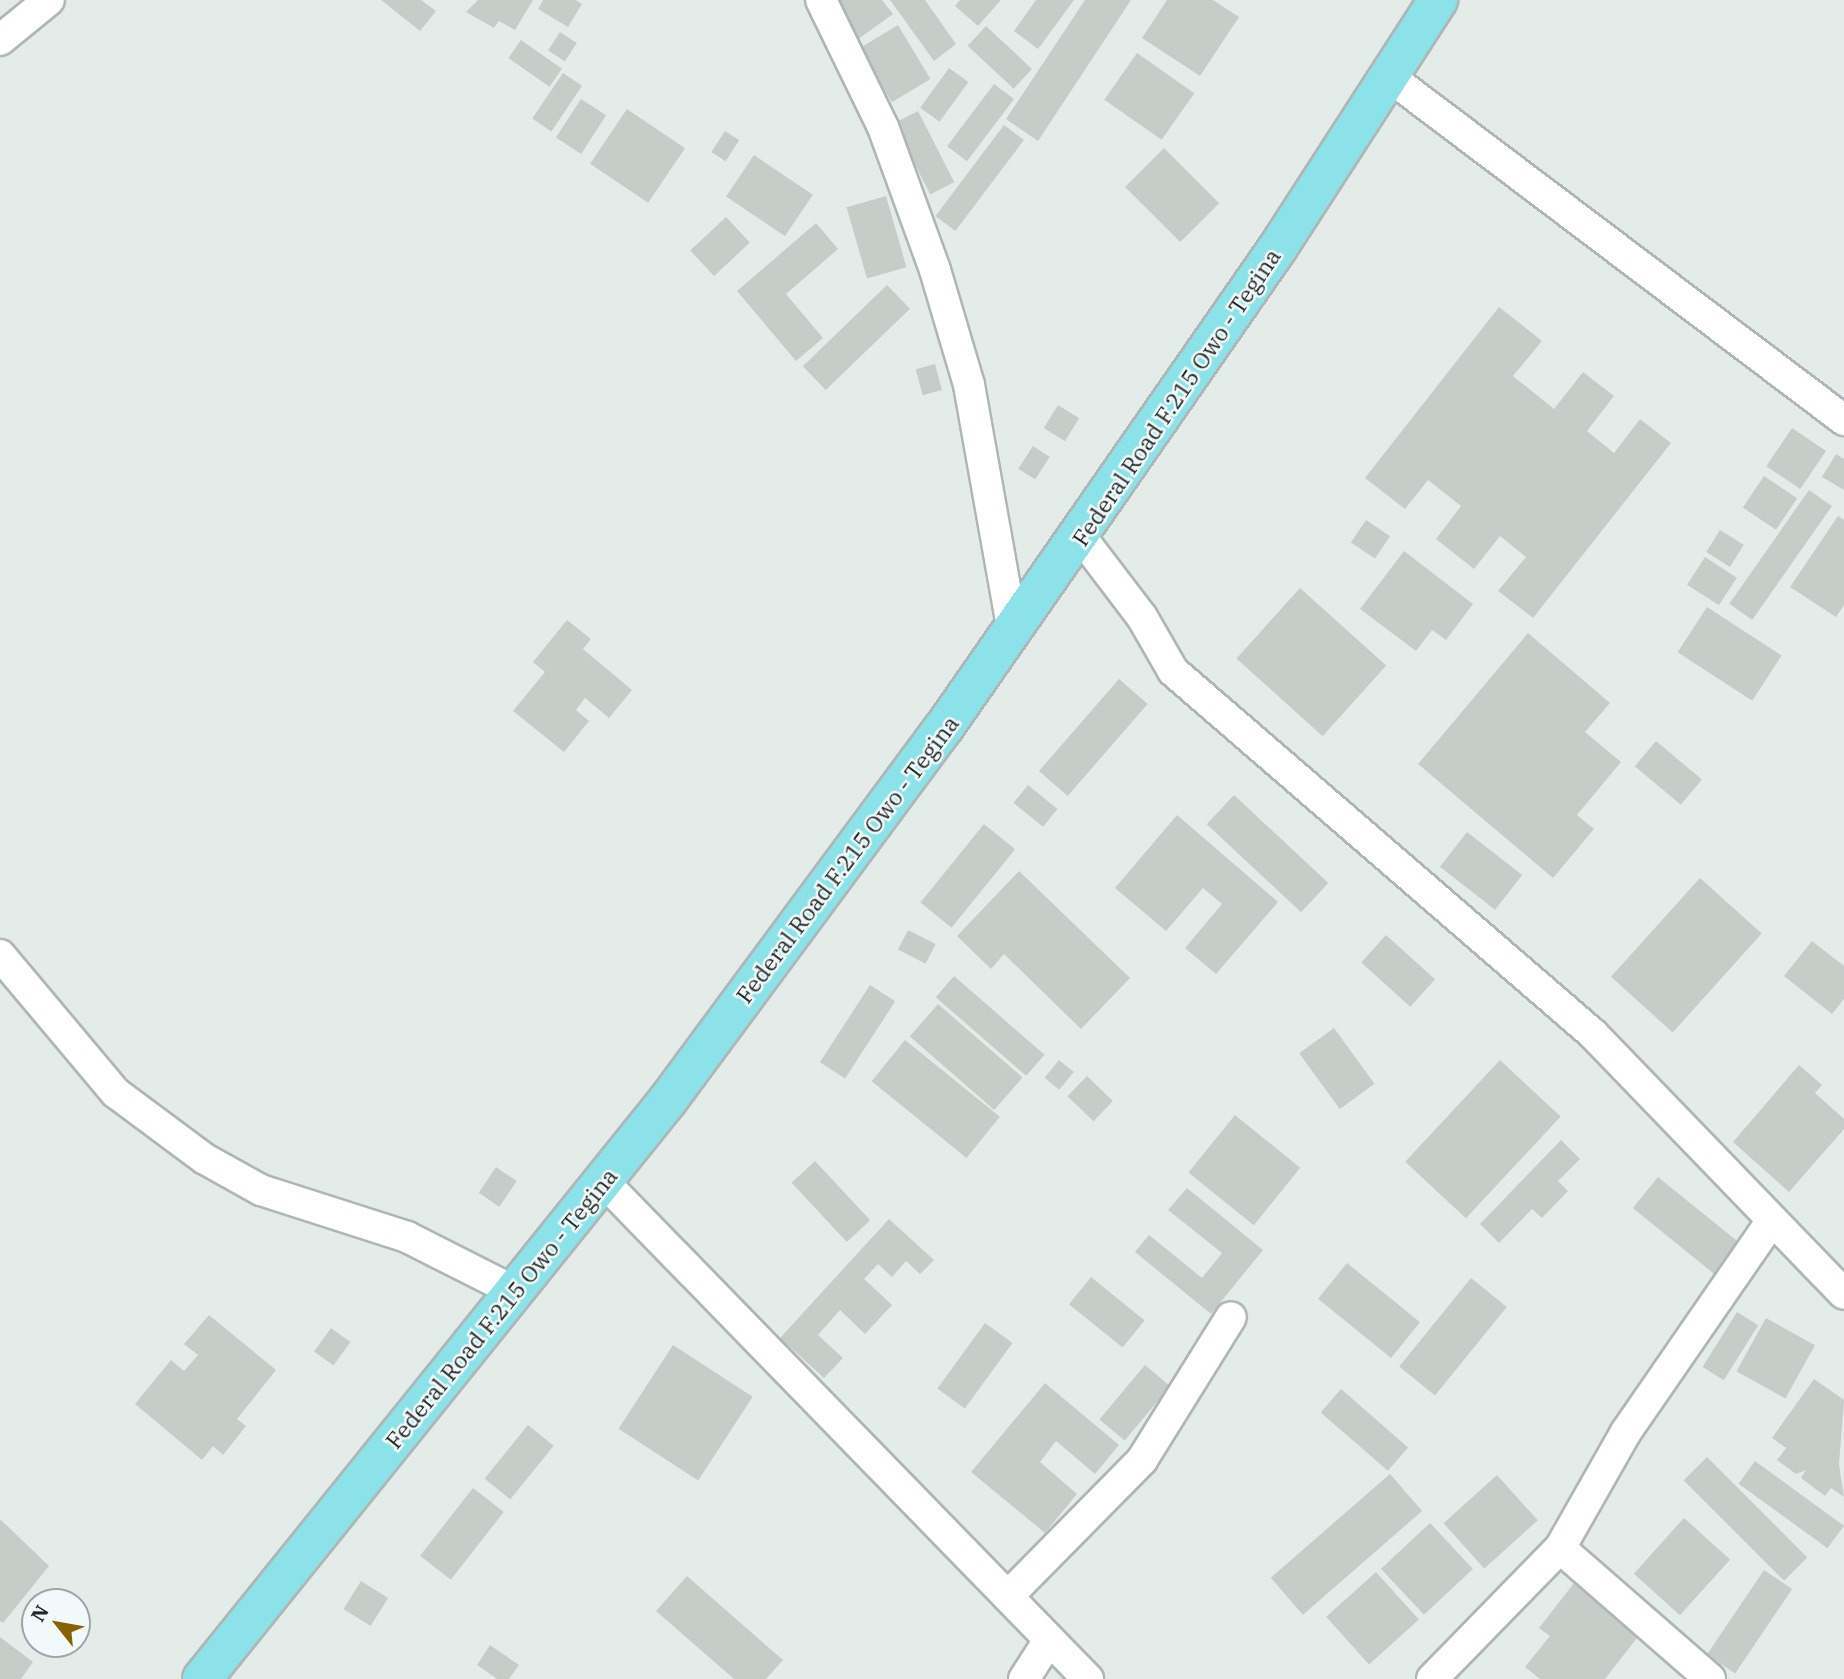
<!DOCTYPE html>
<html>
<head>
<meta charset="utf-8">
<style>
  body { margin:0 }
  #map { position:relative; width:1844px; height:1679px; overflow:hidden; background:#e4ecea; font-family:"IBM Plex Serif",serif }
  div>[style] { position:absolute }
  [style*='--x'] { left:calc(var(--x)*1px); top:calc(var(--y)*1px); width:calc(var(--w)*1px); rotate:calc(var(--a)*1deg) }
  .building>* { inset:0; background:#c6cdc9; transform-origin:0 0 }
  .roads { filter:drop-shadow(2px 0 #afb6b5) drop-shadow(-2px 0 #afb6b5) drop-shadow(0 2px #afb6b5) drop-shadow(0 -2px #afb6b5) }
  .minor>* { height:30px; margin:-15px; padding:0 15px; transform-origin:15px; border-radius:15px; background:#fff }
  .primary>* { height:38px; margin:-19px; padding:0 19px; transform-origin:19px; border-radius:19px; background:#8be2e8 }
  span { translate:-50% -50%; white-space:nowrap; text-align:center; line-height:1.15; -webkit-text-stroke:5px #f1faf8; paint-order:stroke }
  .street-label { font-size:23px; color:#232626 }
  .north { position:absolute; left:21px; top:1588px; width:70px; height:70px; box-sizing:border-box; background:#f1faf8; border:2px solid #9fa5a4; border-radius:50%; rotate:301deg; font-size:19px; font-weight:700; line-height:28px; text-align:center; color:#232626 }
  .north::after { content:''; display:block; margin:auto; width:24px; height:32px; background:#896100; clip-path:polygon(50% 0,100% 100%,50% 72%,0 100%) }
</style>
</head>
<body>
<div id="map">
  <div class="building">
    <div style="clip-path:polygon(381px 0,421px 0,436px 11px,420px 31px)"></div>
    <div style="clip-path:polygon(478px 0,533px 0,515px 30px,499px 21px,494px 28px,466px 12px)"></div>
    <div style="clip-path:polygon(543px 0,576px 0,582px 4px,568px 27px,538px 9px)"></div>
    <div style="clip-path:polygon(829px 0,882px 0,893px 14px,857px 40px)"></div>
    <div style="clip-path:polygon(890px 0,925px 0,956px 44px,934px 61px)"></div>
    <div style="clip-path:polygon(960px 0,1001px 0,978px 26px,955px 6px)"></div>
    <div style="clip-path:polygon(1036px 0,1074px 0,1038px 49px,1014px 31px)"></div>
    <div style="clip-path:polygon(1085px 0,1131px 0,1038px 141px,1006px 119px)"></div>
    <div style="clip-path:polygon(1167px 0,1213px 0,1239px 17px,1200px 76px,1142px 38px)"></div>
    <div style="left:898px;top:25px;width:63px;height:45px;rotate:59deg"></div>
    <div style="left:986px;top:26px;width:63px;height:27px;rotate:43deg"></div>
    <div style="left:560px;top:32px;width:20px;height:22px;rotate:33deg"></div>
    <div style="left:521px;top:40px;width:50px;height:22px;rotate:35deg"></div>
    <div style="left:1137px;top:53px;width:70px;height:57px;rotate:35deg"></div>
    <div style="left:949px;top:68px;width:24px;height:49px;rotate:36deg"></div>
    <div style="left:563px;top:73px;width:23px;height:55px;rotate:34deg"></div>
    <div style="left:994px;top:84px;width:25px;height:78px;rotate:37deg"></div>
    <div style="left:581px;top:99px;width:30px;height:46px;rotate:33deg"></div>
    <div style="left:627px;top:109px;width:70px;height:66px;rotate:34deg"></div>
    <div style="left:918px;top:111px;width:80px;height:27px;rotate:63deg"></div>
    <div style="left:1004px;top:125px;width:25px;height:114px;rotate:37deg"></div>
    <div style="left:725px;top:131px;width:17px;height:25px;rotate:33deg"></div>
    <div style="left:1164px;top:148px;width:78px;height:55px;rotate:45deg"></div>
    <div style="left:754px;top:155px;width:71px;height:50px;rotate:34deg"></div>
    <div style="left:886px;top:196px;width:74px;height:41px;rotate:74deg"></div>
    <div style="left:726px;top:217px;width:35px;height:49px;rotate:47deg"></div>
    <div style="clip-path:polygon(816px 223px,838px 249px,786px 294px,823px 338px,796px 361px,737px 291px)"></div>
    <div style="left:887px;top:285px;width:33px;height:117px;rotate:46deg"></div>
    <div style="clip-path:polygon(1499px 307px,1542px 341px,1513px 376px,1554px 409px,1583px 372px,1614px 396px,1587px 431px,1614px 453px,1640px 419px,1671px 443px,1533px 618px,1498px 591px,1526px 557px,1500px 536px,1474px 569px,1436px 539px,1461px 506px,1428px 480px,1405px 509px,1365px 478px)"></div>
    <div style="left:935px;top:364px;width:27px;height:20px;rotate:75deg"></div>
    <div style="left:1058px;top:405px;width:25px;height:27px;rotate:32deg"></div>
    <div style="left:1792px;top:428px;width:41px;height:46px;rotate:34deg"></div>
    <div style="left:1033px;top:446px;width:20px;height:27px;rotate:33deg"></div>
    <div style="clip-path:polygon(1836px 454px,1844px 459px,1844px 490px,1822px 477px)"></div>
    <div style="left:1764px;top:476px;width:40px;height:38px;rotate:34deg"></div>
    <div style="left:1809px;top:490px;width:28px;height:139px;rotate:35deg"></div>
    <div style="clip-path:polygon(1838px 516px,1844px 520px,1844px 605px,1836px 617px,1790px 587px)"></div>
    <div style="left:1366px;top:520px;width:29px;height:27px;rotate:34deg"></div>
    <div style="left:1720px;top:530px;width:28px;height:26px;rotate:32deg"></div>
    <div style="clip-path:polygon(1404px 551px,1473px 604px,1446px 640px,1432px 630px,1416px 651px,1360px 609px)"></div>
    <div style="left:1705px;top:557px;width:38px;height:33px;rotate:33deg"></div>
    <div style="left:1300px;top:588px;width:116px;height:95px;rotate:42deg"></div>
    <div style="left:1707px;top:607px;width:89px;height:54px;rotate:33deg"></div>
    <div style="clip-path:polygon(567px 620px,591px 639px,583px 649px,632px 690px,609px 718px,585px 698px,576px 710px,589px 721px,564px 752px,513px 711px,545px 672px,533px 662px)"></div>
    <div style="clip-path:polygon(1528px 633px,1610px 703px,1585px 732px,1621px 762px,1577px 815px,1594px 829px,1553px 878px,1418px 764px)"></div>
    <div style="left:1119px;top:679px;width:38px;height:122px;rotate:41deg"></div>
    <div style="left:1656px;top:741px;width:60px;height:33px;rotate:40deg"></div>
    <div style="left:1028px;top:785px;width:38px;height:23px;rotate:39deg"></div>
    <div style="left:1234px;top:795px;width:129px;height:40px;rotate:43deg"></div>
    <div style="clip-path:polygon(1177px 815px,1278px 902px,1216px 974px,1185px 948px,1222px 904px,1203px 888px,1166px 931px,1115px 888px)"></div>
    <div style="left:984px;top:824px;width:40px;height:101px;rotate:39deg"></div>
    <div style="left:1467px;top:832px;width:70px;height:44px;rotate:38deg"></div>
    <div style="clip-path:polygon(1019px 871px,1130px 978px,1081px 1029px,1004px 954px,991px 969px,957px 936px)"></div>
    <div style="left:1700px;top:878px;width:83px;height:133px;rotate:42deg"></div>
    <div style="left:908px;top:930px;width:31px;height:22px;rotate:27deg"></div>
    <div style="left:1386px;top:935px;width:66px;height:37px;rotate:42deg"></div>
    <div style="clip-path:polygon(1812px 941px,1844px 966px,1844px 999px,1832px 1014px,1784px 976px)"></div>
    <div style="left:954px;top:976px;width:120px;height:28px;rotate:41deg"></div>
    <div style="left:870px;top:985px;width:30px;height:92px;rotate:33deg"></div>
    <div style="left:938px;top:1004px;width:112px;height:43px;rotate:41deg"></div>
    <div style="left:1334px;top:1028px;width:69px;height:43px;rotate:54deg"></div>
    <div style="left:905px;top:1040px;width:122px;height:53px;rotate:39deg"></div>
    <div style="left:1059px;top:1060px;width:19px;height:23px;rotate:39deg"></div>
    <div style="left:1500px;top:1060px;width:83px;height:139px;rotate:43deg"></div>
    <div style="clip-path:polygon(1799px 1065px,1822px 1085px,1815px 1093px,1844px 1119px,1844px 1129px,1789px 1192px,1733px 1142px)"></div>
    <div style="left:1087px;top:1076px;width:36px;height:28px;rotate:44deg"></div>
    <div style="left:1235px;top:1115px;width:84px;height:74px;rotate:39deg"></div>
    <div style="clip-path:polygon(1561px 1140px,1580px 1159px,1558px 1181px,1568px 1191px,1542px 1218px,1532px 1209px,1499px 1243px,1480px 1224px)"></div>
    <div style="left:815px;top:1161px;width:81px;height:32px;rotate:47deg"></div>
    <div style="left:496px;top:1167px;width:25px;height:31px;rotate:34deg"></div>
    <div style="left:1658px;top:1177px;width:107px;height:40px;rotate:39deg"></div>
    <div style="clip-path:polygon(1187px 1188px,1263px 1250px,1211px 1314px,1135px 1252px,1149px 1235px,1202px 1278px,1222px 1253px,1168px 1210px)"></div>
    <div style="clip-path:polygon(889px 1219px,934px 1260px,920px 1274px,906px 1261px,892px 1277px,878px 1264px,864px 1279px,892px 1305px,865px 1334px,840px 1310px,818px 1335px,843px 1358px,824px 1378px,780px 1338px)"></div>
    <div style="left:1347px;top:1263px;width:94px;height:46px;rotate:39deg"></div>
    <div style="left:1091px;top:1277px;width:69px;height:35px;rotate:39deg"></div>
    <div style="left:1471px;top:1278px;width:46px;height:114px;rotate:39deg"></div>
    <div style="left:1737px;top:1312px;width:25px;height:65px;rotate:32deg"></div>
    <div style="clip-path:polygon(209px 1315px,276px 1370px,237px 1419px,246px 1426px,223px 1455px,213px 1446px,202px 1460px,135px 1404px,171px 1360px,184px 1371px,198px 1355px,184px 1344px)"></div>
    <div style="left:1766px;top:1318px;width:56px;height:61px;rotate:29deg"></div>
    <div style="left:985px;top:1323px;width:34px;height:81px;rotate:36deg"></div>
    <div style="left:331px;top:1328px;width:24px;height:29px;rotate:36deg"></div>
    <div style="left:673px;top:1345px;width:95px;height:100px;rotate:33deg"></div>
    <div style="left:1145px;top:1365px;width:33px;height:71px;rotate:40deg"></div>
    <div style="clip-path:polygon(1814px 1379px,1844px 1400px,1839px 1464px,1844px 1497px,1831px 1488px,1825px 1496px,1801px 1478px,1806px 1470px,1796px 1474px,1777px 1460px,1786px 1448px,1772px 1438px)"></div>
    <div style="clip-path:polygon(1045px 1383px,1119px 1445px,1095px 1474px,1056px 1441px,1040px 1462px,1077px 1494px,1045px 1533px,971px 1472px)"></div>
    <div style="left:1341px;top:1389px;width:89px;height:31px;rotate:41deg"></div>
    <div style="left:528px;top:1425px;width:33px;height:69px;rotate:39deg"></div>
    <div style="left:1707px;top:1457px;width:142px;height:33px;rotate:45deg"></div>
    <div style="left:1755px;top:1461px;width:110px;height:28px;rotate:36deg"></div>
    <div style="left:1390px;top:1474px;width:49px;height:158px;rotate:49deg"></div>
    <div style="left:1497px;top:1475px;width:61px;height:72px;rotate:48deg"></div>
    <div style="left:473px;top:1488px;width:39px;height:86px;rotate:38deg"></div>
    <div style="left:1684px;top:1518px;width:62px;height:75px;rotate:42deg"></div>
    <div style="clip-path:polygon(0 1519px,49px 1566px,3px 1623px,0 1621px)"></div>
    <div style="left:1430px;top:1523px;width:63px;height:67px;rotate:47deg"></div>
    <div style="left:1764px;top:1570px;width:34px;height:102px;rotate:34deg"></div>
    <div style="left:1376px;top:1572px;width:64px;height:67px;rotate:48deg"></div>
    <div style="clip-path:polygon(687px 1576px,783px 1660px,766px 1679px,734px 1679px,656px 1611px)"></div>
    <div style="left:361px;top:1581px;width:32px;height:33px;rotate:32deg"></div>
    <div style="clip-path:polygon(1574px 1583px,1640px 1634px,1605px 1679px,1540px 1679px,1525px 1667px,1550px 1636px,1539px 1628px)"></div>
    <div style="clip-path:polygon(0 1637px,33px 1662px,21px 1679px,0 1679px)"></div>
    <div style="clip-path:polygon(490px 1645px,519px 1665px,509px 1679px,497px 1679px,477px 1665px)"></div>
  </div>
  <div class="roads">
    <div class="minor">
      <div style="--x:821;--y:0;--w:141;--a:64"></div>
      <div style="--x:883;--y:127;--w:152;--a:70"></div>
      <div style="--x:935;--y:270;--w:120;--a:73.5"></div>
      <div style="--x:969;--y:385;--w:252;--a:79.9"></div>
      <div style="--x:0;--y:40;--w:63;--a:-39.2"></div>
      <div style="--x:1391;--y:78;--w:568;--a:37.05"></div>
      <div style="--x:1081;--y:537;--w:101;--a:52.7"></div>
      <div style="--x:1142;--y:617;--w:62;--a:60.1"></div>
      <div style="--x:1173;--y:671;--w:555;--a:40.84"></div>
      <div style="--x:1593;--y:1034;--w:361;--a:46"></div>
      <div style="--x:0;--y:955;--w:180;--a:50"></div>
      <div style="--x:116;--y:1093;--w:111;--a:36.6"></div>
      <div style="--x:205;--y:1159;--w:64;--a:29"></div>
      <div style="--x:261;--y:1190;--w:153;--a:17.8"></div>
      <div style="--x:407;--y:1237;--w:120;--a:26.8"></div>
      <div style="--x:604;--y:1182;--w:694;--a:45.76"></div>
      <div style="--x:1560;--y:1548;--w:199;--a:41.1"></div>
      <div style="--x:1010;--y:1594;--w:188;--a:-45.4"></div>
      <div style="--x:1142;--y:1460;--w:168;--a:-58.1"></div>
      <div style="--x:1024;--y:1679;--w:46;--a:-57.3"></div>
      <div style="--x:1432;--y:1679;--w:183;--a:-45.7"></div>
      <div style="--x:1560;--y:1548;--w:133;--a:-60.4"></div>
      <div style="--x:1626;--y:1432;--w:255;--a:-55.4"></div>
    </div>
    <div class="primary">
      <div style="--x:202;--y:1679;--w:743;--a:-51.17"></div>
      <div style="--x:668;--y:1100;--w:462;--a:-53.5"></div>
      <div style="--x:943;--y:729;--w:585;--a:-55.17"></div>
      <div style="--x:1277;--y:249;--w:297;--a:-57.1"></div>
    </div>
  </div>
  <div class="street-label">
    <span style="left:1176px;top:397px;rotate:-56deg">Federal Road F.215 Owo - Tegina</span>
    <span style="left:847px;top:859px;rotate:-53deg">Federal Road F.215 Owo - Tegina</span>
    <span style="left:501px;top:1308px;rotate:-51deg">Federal Road F.215 Owo - Tegina</span>
  </div>
  <div class="north">N</div>
</div>
</body>
</html>
